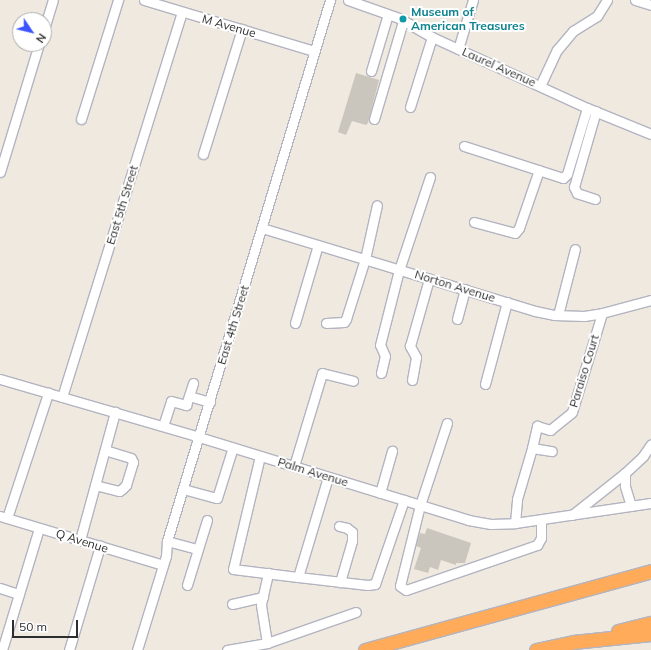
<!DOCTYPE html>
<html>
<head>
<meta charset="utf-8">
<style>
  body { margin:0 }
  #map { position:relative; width:651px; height:650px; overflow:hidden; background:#efe9df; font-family:Mulish,sans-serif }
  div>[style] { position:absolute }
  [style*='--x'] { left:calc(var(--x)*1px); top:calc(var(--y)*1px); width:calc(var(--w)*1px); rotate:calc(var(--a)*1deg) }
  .building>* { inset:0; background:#cac6be }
  .roads { filter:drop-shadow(1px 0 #b3b4c1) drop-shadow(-1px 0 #b3b4c1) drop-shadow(0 1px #b3b4c1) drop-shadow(0 -1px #b3b4c1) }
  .minor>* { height:9px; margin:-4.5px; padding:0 4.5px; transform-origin:4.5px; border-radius:4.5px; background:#fff }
  .highway>* { height:13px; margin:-6.5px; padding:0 6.5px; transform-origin:6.5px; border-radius:6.5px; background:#ffab59 }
  .dots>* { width:11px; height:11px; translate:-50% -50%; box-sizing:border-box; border:2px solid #fff; border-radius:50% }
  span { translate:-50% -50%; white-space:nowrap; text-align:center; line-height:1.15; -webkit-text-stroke:4px #fff; paint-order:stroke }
  .culture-label { font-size:12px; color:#0d838f; font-weight:700 }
  .left { translate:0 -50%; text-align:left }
  .street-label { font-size:12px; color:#2d2d2d }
  .north { position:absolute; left:12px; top:12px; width:40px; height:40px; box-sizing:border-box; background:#fff; border:1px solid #ababab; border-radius:50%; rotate:125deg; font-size:11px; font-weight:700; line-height:16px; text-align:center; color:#2d2d2d }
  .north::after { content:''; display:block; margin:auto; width:14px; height:18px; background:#3b54ff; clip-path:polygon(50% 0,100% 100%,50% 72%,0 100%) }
  .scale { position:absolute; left:12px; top:620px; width:66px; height:18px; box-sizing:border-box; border:2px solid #2d2d2d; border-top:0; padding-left:5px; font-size:12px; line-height:14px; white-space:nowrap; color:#2d2d2d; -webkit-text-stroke:3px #fff; paint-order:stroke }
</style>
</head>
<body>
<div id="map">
  <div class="building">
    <div style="clip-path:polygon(356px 73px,379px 80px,368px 123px,366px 125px,352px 121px,346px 135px,338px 132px)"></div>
    <div style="clip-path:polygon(427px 528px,471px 543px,465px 563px,456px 563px,456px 565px,441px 560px,438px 570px,430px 567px,428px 573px,414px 569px,421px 548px,416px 546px,420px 533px,425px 534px)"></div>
  </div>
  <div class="roads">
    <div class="minor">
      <div style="--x:144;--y:0;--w:177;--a:16.7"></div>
      <div style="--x:348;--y:0;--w:54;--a:19.4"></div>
      <div style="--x:399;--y:18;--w:38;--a:30"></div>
      <div style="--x:432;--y:37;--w:170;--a:24.6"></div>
      <div style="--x:587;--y:108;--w:69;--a:22.1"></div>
      <div style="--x:635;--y:0;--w:17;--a:17"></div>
      <div style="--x:44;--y:29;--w:30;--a:-73"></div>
      <div style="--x:458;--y:49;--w:51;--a:-73"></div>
      <div style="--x:371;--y:71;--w:59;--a:-73.4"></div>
      <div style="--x:540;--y:86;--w:40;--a:-65"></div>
      <div style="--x:557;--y:50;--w:25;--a:-50"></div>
      <div style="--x:573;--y:31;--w:28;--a:-32"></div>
      <div style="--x:597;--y:16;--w:19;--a:-58"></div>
      <div style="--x:410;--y:107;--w:73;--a:-72.6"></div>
      <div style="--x:81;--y:119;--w:125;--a:-72.7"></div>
      <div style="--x:374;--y:119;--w:102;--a:-73.5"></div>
      <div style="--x:464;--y:146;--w:104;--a:17.9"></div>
      <div style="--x:563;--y:178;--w:6;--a:-45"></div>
      <div style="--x:567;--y:174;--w:69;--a:-73.1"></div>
      <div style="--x:203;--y:154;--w:131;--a:-72.7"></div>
      <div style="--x:0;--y:172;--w:134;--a:-73.1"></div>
      <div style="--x:595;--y:199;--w:19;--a:-162"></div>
      <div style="--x:577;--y:193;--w:7;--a:-117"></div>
      <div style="--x:574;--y:187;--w:79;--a:-73.9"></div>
      <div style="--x:474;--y:222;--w:42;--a:15"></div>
      <div style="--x:515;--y:233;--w:6;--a:-51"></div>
      <div style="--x:519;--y:228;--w:61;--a:-71"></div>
      <div style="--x:262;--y:228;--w:285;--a:16.9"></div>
      <div style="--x:535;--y:311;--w:19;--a:12"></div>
      <div style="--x:554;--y:315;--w:30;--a:2"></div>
      <div style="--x:584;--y:316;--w:18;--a:-9"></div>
      <div style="--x:602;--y:313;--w:51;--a:-14.9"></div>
      <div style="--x:558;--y:315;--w:68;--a:-75.6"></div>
      <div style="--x:457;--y:319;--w:31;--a:-75"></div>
      <div style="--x:295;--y:323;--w:81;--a:-73.6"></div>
      <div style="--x:326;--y:323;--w:18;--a:-3"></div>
      <div style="--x:344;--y:322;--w:4;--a:-56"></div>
      <div style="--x:346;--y:319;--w:63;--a:-72.4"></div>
      <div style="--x:365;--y:259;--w:55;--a:-77.5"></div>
      <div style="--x:381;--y:373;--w:17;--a:-77"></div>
      <div style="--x:385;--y:356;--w:12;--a:-114"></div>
      <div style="--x:380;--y:345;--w:77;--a:-75.8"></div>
      <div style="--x:399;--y:270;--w:98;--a:-71.6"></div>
      <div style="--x:0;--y:379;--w:207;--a:16.2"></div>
      <div style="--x:199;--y:437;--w:282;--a:17.1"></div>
      <div style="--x:468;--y:520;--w:23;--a:10"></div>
      <div style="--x:491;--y:524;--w:24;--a:-2"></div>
      <div style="--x:515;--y:523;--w:137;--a:-8.4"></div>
      <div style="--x:412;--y:380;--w:23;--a:-80"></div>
      <div style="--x:416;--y:357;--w:13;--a:-119"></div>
      <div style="--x:410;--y:346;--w:70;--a:-74.2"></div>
      <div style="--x:485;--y:384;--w:85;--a:-75"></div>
      <div style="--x:189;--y:396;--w:22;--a:16"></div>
      <div style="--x:62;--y:397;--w:403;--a:-72.7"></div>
      <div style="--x:447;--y:423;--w:86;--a:108.2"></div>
      <div style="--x:420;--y:505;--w:83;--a:103.9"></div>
      <div style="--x:400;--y:586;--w:7;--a:34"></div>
      <div style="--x:406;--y:590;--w:139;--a:-19"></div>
      <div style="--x:537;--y:545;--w:8;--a:-60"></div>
      <div style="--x:541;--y:538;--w:18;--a:-90"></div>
      <div style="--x:163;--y:426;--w:26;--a:-72"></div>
      <div style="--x:171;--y:401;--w:16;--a:15"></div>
      <div style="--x:186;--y:405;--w:23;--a:-72"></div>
      <div style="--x:532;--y:448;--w:23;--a:-77"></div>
      <div style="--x:537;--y:426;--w:14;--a:17"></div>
      <div style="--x:550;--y:430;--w:28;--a:-39"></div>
      <div style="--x:572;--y:412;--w:103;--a:-73.1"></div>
      <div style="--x:260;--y:456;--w:116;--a:103.4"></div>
      <div style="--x:233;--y:569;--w:65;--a:7"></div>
      <div style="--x:298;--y:577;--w:104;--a:-73.3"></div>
      <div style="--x:294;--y:466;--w:97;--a:-73.2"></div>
      <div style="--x:322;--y:373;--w:32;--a:14"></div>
      <div style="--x:95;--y:485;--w:25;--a:14"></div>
      <div style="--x:119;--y:491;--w:4;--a:-34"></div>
      <div style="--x:122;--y:489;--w:6;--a:-45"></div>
      <div style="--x:126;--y:485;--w:24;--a:-73"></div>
      <div style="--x:133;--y:462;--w:4;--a:-117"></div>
      <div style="--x:131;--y:458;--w:27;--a:-163"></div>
      <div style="--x:183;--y:489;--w:35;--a:15"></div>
      <div style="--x:217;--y:498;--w:53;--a:-72.6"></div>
      <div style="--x:380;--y:493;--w:44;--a:-74.1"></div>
      <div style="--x:631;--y:506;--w:21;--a:-107"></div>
      <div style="--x:625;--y:486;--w:13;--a:-90"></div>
      <div style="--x:625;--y:473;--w:25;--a:-43"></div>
      <div style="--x:643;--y:456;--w:14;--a:-56"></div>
      <div style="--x:572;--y:515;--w:68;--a:-38.4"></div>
      <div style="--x:0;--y:516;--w:170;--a:16.7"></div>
      <div style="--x:7;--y:518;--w:132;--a:-71.8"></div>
      <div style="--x:515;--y:523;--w:24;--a:-85"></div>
      <div style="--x:517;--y:499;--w:53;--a:-73.6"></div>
      <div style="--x:532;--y:448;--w:20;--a:9"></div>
      <div style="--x:339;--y:526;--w:8;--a:14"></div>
      <div style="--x:347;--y:528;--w:6;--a:39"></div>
      <div style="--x:352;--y:532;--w:9;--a:90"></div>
      <div style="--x:352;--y:541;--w:43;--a:106.3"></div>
      <div style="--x:80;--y:540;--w:133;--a:-74.7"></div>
      <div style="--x:167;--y:541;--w:31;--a:15"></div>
      <div style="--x:298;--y:577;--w:70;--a:6.5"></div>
      <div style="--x:368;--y:585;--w:7;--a:-8"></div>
      <div style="--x:375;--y:584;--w:89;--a:-71"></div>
      <div style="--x:187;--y:585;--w:68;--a:-72.9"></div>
      <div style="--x:0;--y:588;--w:20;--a:18"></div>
      <div style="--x:232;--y:604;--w:32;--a:-13"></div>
      <div style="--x:267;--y:643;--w:39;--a:-99"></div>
      <div style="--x:261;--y:604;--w:32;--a:-77"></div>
      <div style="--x:2;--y:650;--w:127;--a:-73.1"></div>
      <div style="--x:69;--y:650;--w:109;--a:-73.4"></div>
      <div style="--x:137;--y:650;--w:98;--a:-72.9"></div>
      <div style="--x:166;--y:556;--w:15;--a:-86"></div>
      <div style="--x:167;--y:541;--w:565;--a:-73.23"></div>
      <div style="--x:227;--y:650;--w:41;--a:-9.9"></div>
      <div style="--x:267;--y:643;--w:94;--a:-19.2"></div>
    </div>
    <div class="highway">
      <div style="--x:618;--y:631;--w:34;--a:-14"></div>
      <div style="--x:365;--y:650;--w:297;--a:-15.4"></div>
      <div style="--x:536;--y:650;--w:38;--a:-12"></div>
      <div style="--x:573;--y:642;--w:78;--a:-5.9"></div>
    </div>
  </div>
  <div class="dots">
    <div style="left:403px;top:19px;background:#0f9aa8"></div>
  </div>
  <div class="culture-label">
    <span class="left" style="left:411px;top:19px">Museum of<br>American Treasures</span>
  </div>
  <div class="street-label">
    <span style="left:229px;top:26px;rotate:16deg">M Avenue</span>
    <span style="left:499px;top:67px;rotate:24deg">Laurel Avenue</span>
    <span style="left:122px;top:205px;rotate:-73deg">East 5th Street</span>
    <span style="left:455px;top:286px;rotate:17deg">Norton Avenue</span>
    <span style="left:233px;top:325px;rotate:-73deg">East 4th Street</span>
    <span style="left:584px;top:371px;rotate:-73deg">Paraiso Court</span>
    <span style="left:313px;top:472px;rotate:17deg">Palm Avenue</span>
    <span style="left:82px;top:541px;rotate:17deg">Q Avenue</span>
  </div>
  <div class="north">N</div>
  <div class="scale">50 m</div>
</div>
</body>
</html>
